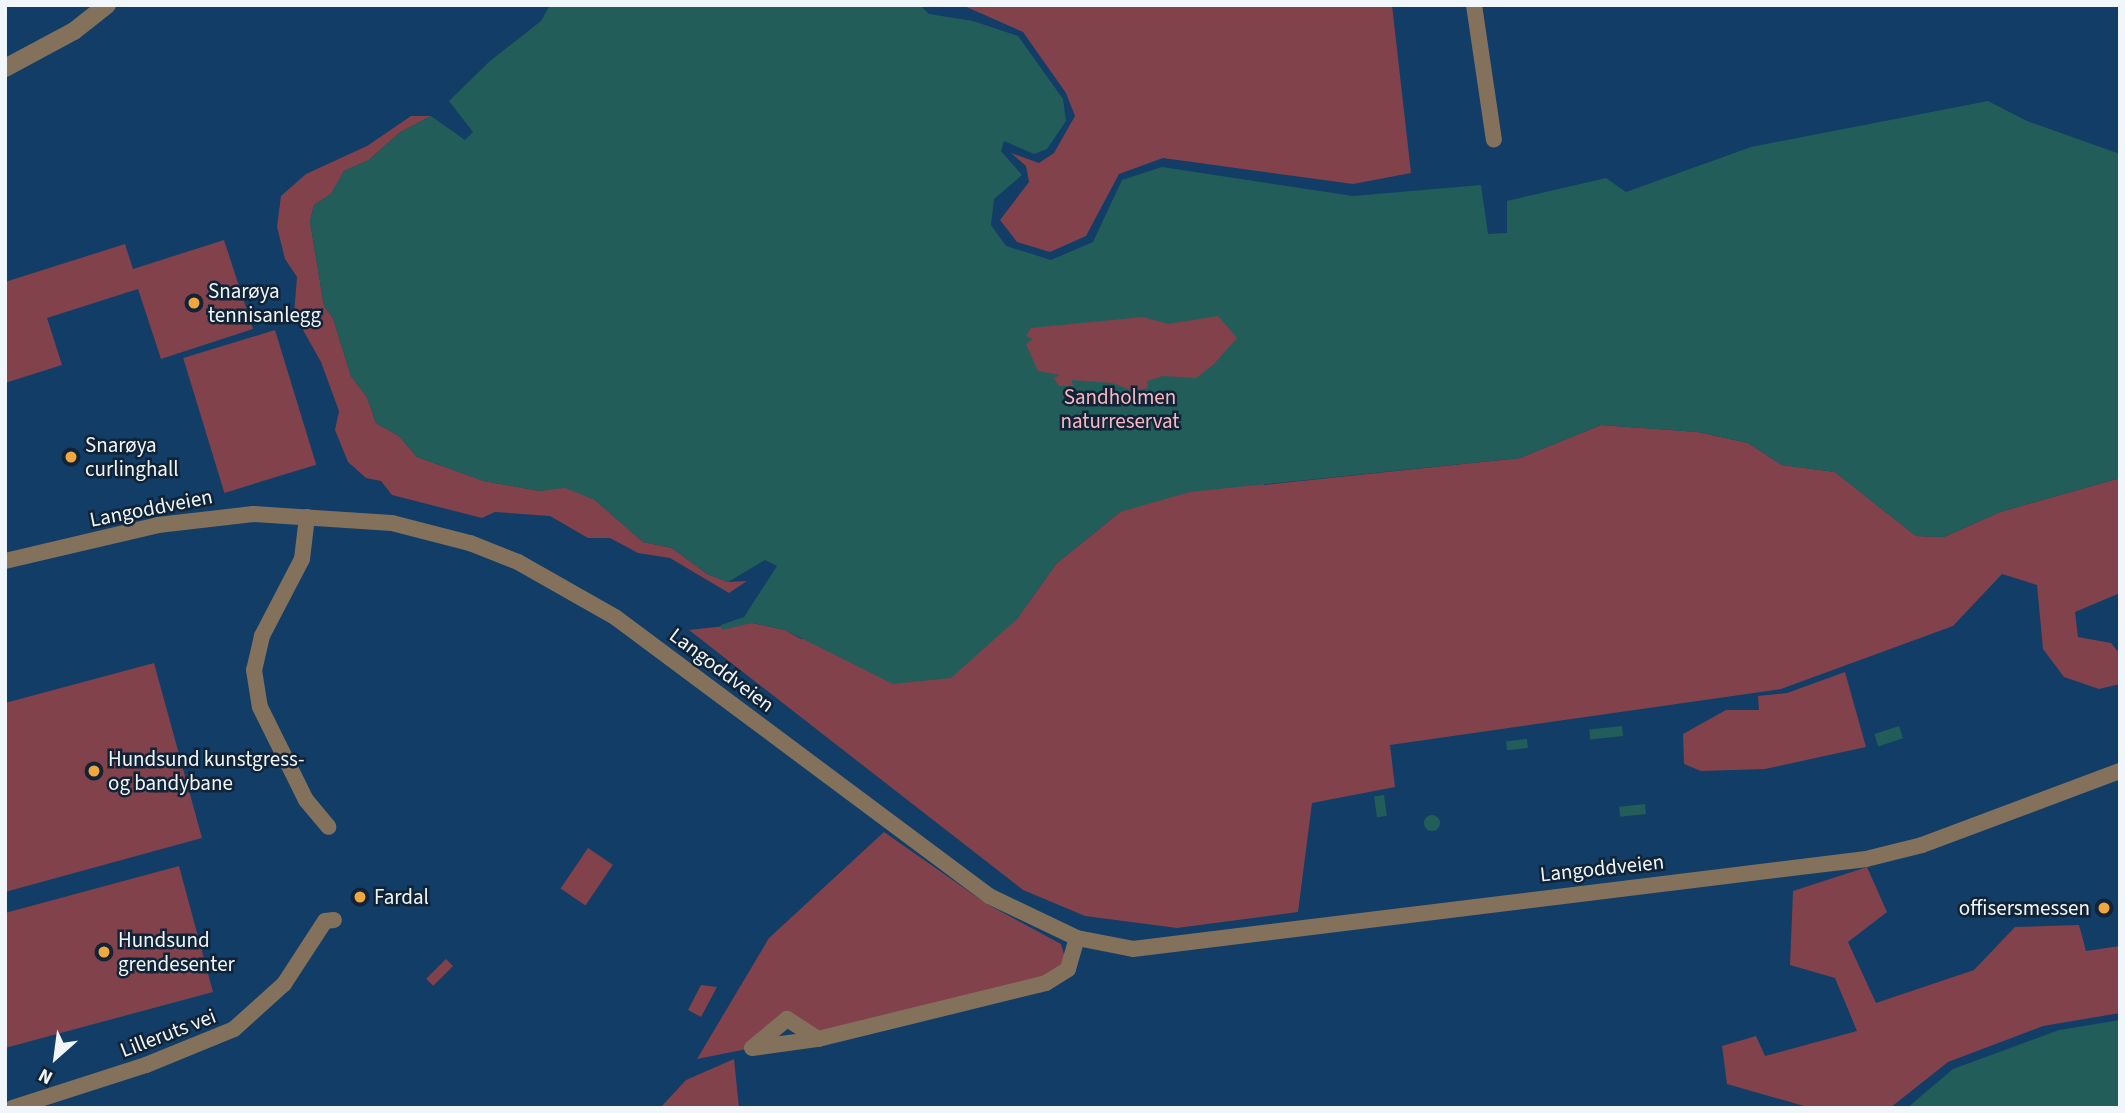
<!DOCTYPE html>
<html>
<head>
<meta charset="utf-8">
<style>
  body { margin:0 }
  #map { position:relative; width:2125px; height:1113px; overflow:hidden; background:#113d66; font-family:"Source Sans 3",sans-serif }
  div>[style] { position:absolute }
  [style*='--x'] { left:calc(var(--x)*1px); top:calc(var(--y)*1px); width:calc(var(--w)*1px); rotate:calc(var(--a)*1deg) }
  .green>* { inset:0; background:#81424c; transform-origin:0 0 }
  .water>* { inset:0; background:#235d5a; transform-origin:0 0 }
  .round { border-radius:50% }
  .minor>* { height:16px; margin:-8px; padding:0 8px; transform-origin:8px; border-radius:8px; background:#83715c }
  .tertiary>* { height:18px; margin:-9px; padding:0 9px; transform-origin:9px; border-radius:9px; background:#83715c }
  .dots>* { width:19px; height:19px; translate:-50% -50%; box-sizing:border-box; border:4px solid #112336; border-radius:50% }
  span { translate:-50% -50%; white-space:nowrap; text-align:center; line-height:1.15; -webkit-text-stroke:5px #112336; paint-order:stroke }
  .poi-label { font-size:21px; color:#f1f6fb }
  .left { translate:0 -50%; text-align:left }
  .right { translate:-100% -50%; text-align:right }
  .park-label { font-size:21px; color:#fab8c0 }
  .street-label { font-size:21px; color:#f1f6fb }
  .frame { position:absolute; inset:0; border:7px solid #f1f6fb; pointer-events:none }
  .north { position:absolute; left:21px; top:1022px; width:70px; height:70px; -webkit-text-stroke:5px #112336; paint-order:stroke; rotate:208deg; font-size:19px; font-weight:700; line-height:28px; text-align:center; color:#f1f6fb }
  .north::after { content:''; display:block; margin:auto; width:24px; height:32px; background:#f1f6fb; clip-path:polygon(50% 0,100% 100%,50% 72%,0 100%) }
</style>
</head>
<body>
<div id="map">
  <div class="green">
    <div style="clip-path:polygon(962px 5px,1392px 5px,1411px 173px,1353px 184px,1163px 158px,1119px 174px,1086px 236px,1050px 252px,1017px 242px,1000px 220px,1029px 182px,1026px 166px,1011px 153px,1039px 163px,1054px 153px,1075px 116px,1066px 93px,1023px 32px)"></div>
    <div style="clip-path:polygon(411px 116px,431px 116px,399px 133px,369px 160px,344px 171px,331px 194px,314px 205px,310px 221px,324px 306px,333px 318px,351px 376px,367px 397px,376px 423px,399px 436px,417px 457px,484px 481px,540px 491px,565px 487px,595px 500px,643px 542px,672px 548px,707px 574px,728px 582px,747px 581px,729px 593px,670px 558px,638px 553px,610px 538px,588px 538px,550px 516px,495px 512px,482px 518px,392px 495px,381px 481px,366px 478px,348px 462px,335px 430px,339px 411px,321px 362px,294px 314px,297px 277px,285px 259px,277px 227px,281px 196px,306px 174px,367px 146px)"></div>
    <div style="clip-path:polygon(224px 240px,253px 329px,161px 359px,138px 289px,47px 318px,62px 365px,5px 383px,5px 282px,125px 244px,133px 269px)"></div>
    <div style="clip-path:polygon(1354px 288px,1264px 485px,1520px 458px,1601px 425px,1698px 432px,1748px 443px,1782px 465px,1835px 472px,1916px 536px,1944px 537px,2000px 512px,2120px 478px,2120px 593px,2075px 612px,2078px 637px,2111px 643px,2120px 654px,2120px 684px,2099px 689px,2064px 677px,2043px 649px,2037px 585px,2002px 574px,1953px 626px,1781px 689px,1390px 745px,1395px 787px,1312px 803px,1298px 912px,1177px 928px,1085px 916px,1023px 890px,689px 630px,752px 623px,785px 630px,801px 639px,1016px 620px,1056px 564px,1120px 512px,899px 329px)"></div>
    <div style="left:275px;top:330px;width:141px;height:96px;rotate:73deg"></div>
    <div style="clip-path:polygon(154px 663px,202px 838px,5px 892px,5px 703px)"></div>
    <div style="clip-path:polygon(1845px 672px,1866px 747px,1765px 769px,1701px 771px,1684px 764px,1683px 734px,1726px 710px,1759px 710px,1758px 696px,1787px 693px)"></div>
    <div style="clip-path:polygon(884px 832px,987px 904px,1061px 944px,1066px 961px,1046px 983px,818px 1039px,787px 1019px,752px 1048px,697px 1059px,769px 938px)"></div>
    <div style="left:588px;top:848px;width:30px;height:49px;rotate:34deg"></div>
    <div style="clip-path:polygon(179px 866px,213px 992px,5px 1048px,5px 913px)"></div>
    <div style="clip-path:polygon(1867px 867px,1887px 912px,1848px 942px,1876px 1003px,1974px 970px,2015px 927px,2079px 925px,2086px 951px,2120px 946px,2120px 1013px,2043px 1026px,1948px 1062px,1890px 1108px,1811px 1108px,1727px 1084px,1722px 1046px,1756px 1036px,1765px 1056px,1857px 1031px,1835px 978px,1790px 965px,1793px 891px)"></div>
    <div style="left:446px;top:959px;width:10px;height:28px;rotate:45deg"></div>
    <div style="clip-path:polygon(701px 985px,717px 987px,701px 1017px,688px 1010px)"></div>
    <div style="clip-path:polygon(734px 1059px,739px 1108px,660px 1108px,686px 1080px)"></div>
  </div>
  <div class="water">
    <div style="clip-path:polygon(evenodd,550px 5px,920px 5px,929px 14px,973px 21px,1018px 36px,1063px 99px,1066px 121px,1047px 149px,1034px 154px,1004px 141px,1001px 151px,1022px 175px,994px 199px,991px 225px,1006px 246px,1051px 260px,1093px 242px,1122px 180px,1162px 167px,1353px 196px,1481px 185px,1488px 234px,1507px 233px,1507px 201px,1606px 178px,1626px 192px,1751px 147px,1988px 101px,2027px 121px,2120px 154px,2120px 478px,2000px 512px,1944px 537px,1916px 536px,1835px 472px,1782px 465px,1748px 443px,1698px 432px,1601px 425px,1520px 458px,1190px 492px,1120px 512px,1056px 564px,1016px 620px,951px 678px,893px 684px,785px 630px,752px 623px,722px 630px,721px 625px,744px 617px,777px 566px,765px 560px,728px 582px,707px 574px,672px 548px,643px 542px,595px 500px,565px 488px,540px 491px,484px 481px,417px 457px,399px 436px,376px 423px,367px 397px,351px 376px,333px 318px,324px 306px,310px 221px,314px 205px,331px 194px,344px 171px,369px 160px,399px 133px,431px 116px,465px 140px,473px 132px,449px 101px,490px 61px,541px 21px,550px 5px,1218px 316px,1237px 338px,1214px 364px,1196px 378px,1163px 376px,1147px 381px,1148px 388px,1133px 391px,1112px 383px,1071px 380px,1074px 386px,1059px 386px,1054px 378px,1060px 375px,1038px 371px,1026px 344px,1033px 339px,1026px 336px,1031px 328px,1143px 317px,1168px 324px,1218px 316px)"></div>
    <div style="left:1622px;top:726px;width:10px;height:33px;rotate:84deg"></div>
    <div style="left:1899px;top:726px;width:13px;height:26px;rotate:72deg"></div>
    <div style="left:1527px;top:739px;width:9px;height:21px;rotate:84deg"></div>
    <div style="left:1384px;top:795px;width:21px;height:10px;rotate:82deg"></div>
    <div style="left:1645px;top:804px;width:10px;height:26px;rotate:84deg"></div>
    <div class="round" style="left:1424px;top:815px;width:16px;height:16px"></div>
    <div style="clip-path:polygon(2120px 1020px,2120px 1108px,1907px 1108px,1953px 1069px,2059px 1030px)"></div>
  </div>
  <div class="minor">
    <div style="--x:1474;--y:5;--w:136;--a:81.6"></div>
    <div style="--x:307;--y:517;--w:42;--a:96.8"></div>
    <div style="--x:302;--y:559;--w:87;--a:117.5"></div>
    <div style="--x:262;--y:636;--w:35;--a:103"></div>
    <div style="--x:254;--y:670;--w:37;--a:81"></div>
    <div style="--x:260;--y:707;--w:104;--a:63.7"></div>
    <div style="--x:306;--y:800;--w:35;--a:50"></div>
    <div style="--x:5;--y:561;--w:157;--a:-13.2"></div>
    <div style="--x:158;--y:525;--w:96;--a:-6.6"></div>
    <div style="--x:253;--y:514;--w:139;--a:3.7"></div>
    <div style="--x:392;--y:523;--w:81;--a:14.4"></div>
    <div style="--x:470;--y:543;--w:52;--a:21.6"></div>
    <div style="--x:518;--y:562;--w:112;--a:29.6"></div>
    <div style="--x:615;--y:617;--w:467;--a:36.7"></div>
    <div style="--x:989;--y:896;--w:98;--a:25.5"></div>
    <div style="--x:1077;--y:938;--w:57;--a:11.1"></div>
    <div style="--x:1133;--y:949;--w:739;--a:-7"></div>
    <div style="--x:1866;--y:859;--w:58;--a:-14"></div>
    <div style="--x:1922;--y:845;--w:211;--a:-20.5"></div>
    <div style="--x:818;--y:1039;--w:37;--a:-147"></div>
    <div style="--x:787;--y:1019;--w:45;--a:140.4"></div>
    <div style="--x:752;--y:1048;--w:67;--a:-7.8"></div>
    <div style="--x:818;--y:1039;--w:235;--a:-13.8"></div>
    <div style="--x:1046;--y:983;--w:26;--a:-32"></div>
    <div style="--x:1068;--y:969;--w:32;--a:-74"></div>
    <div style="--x:12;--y:1108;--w:141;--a:-17.8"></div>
    <div style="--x:146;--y:1065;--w:95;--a:-22.2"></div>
    <div style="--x:234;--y:1029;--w:67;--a:-42"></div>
    <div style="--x:284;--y:984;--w:75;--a:-56.9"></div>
    <div style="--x:325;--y:921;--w:9;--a:-6"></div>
  </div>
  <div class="tertiary">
    <div style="--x:5;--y:68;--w:78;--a:-28.2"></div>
    <div style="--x:74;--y:31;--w:42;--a:-38.2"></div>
  </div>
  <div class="dots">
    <div style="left:194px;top:303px;background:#f1a640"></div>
    <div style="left:71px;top:457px;background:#f1a640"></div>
    <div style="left:94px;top:771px;background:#f1a640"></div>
    <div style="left:360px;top:897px;background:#f1a640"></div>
    <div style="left:2104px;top:908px;background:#f1a640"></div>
    <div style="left:104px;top:952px;background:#f1a640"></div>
  </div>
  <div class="poi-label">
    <span class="left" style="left:208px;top:303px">Snarøya<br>tennisanlegg</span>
    <span class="left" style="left:85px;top:457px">Snarøya<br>curlinghall</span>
    <span class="left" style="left:108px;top:771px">Hundsund kunstgress-<br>og bandybane</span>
    <span class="left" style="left:374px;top:897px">Fardal</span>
    <span class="right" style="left:2090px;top:908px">offisersmessen</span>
    <span class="left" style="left:118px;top:952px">Hundsund<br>grendesenter</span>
  </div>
  <div class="park-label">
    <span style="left:1120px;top:409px">Sandholmen<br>naturreservat</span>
  </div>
  <div class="street-label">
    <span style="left:151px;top:508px;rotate:-11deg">Langoddveien</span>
    <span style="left:722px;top:670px;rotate:37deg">Langoddveien</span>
    <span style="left:1602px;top:868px;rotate:-6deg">Langoddveien</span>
    <span style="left:168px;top:1033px;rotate:-21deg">Lilleruts vei</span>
  </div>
  <div class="frame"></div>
  <div class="north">N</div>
</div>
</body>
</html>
